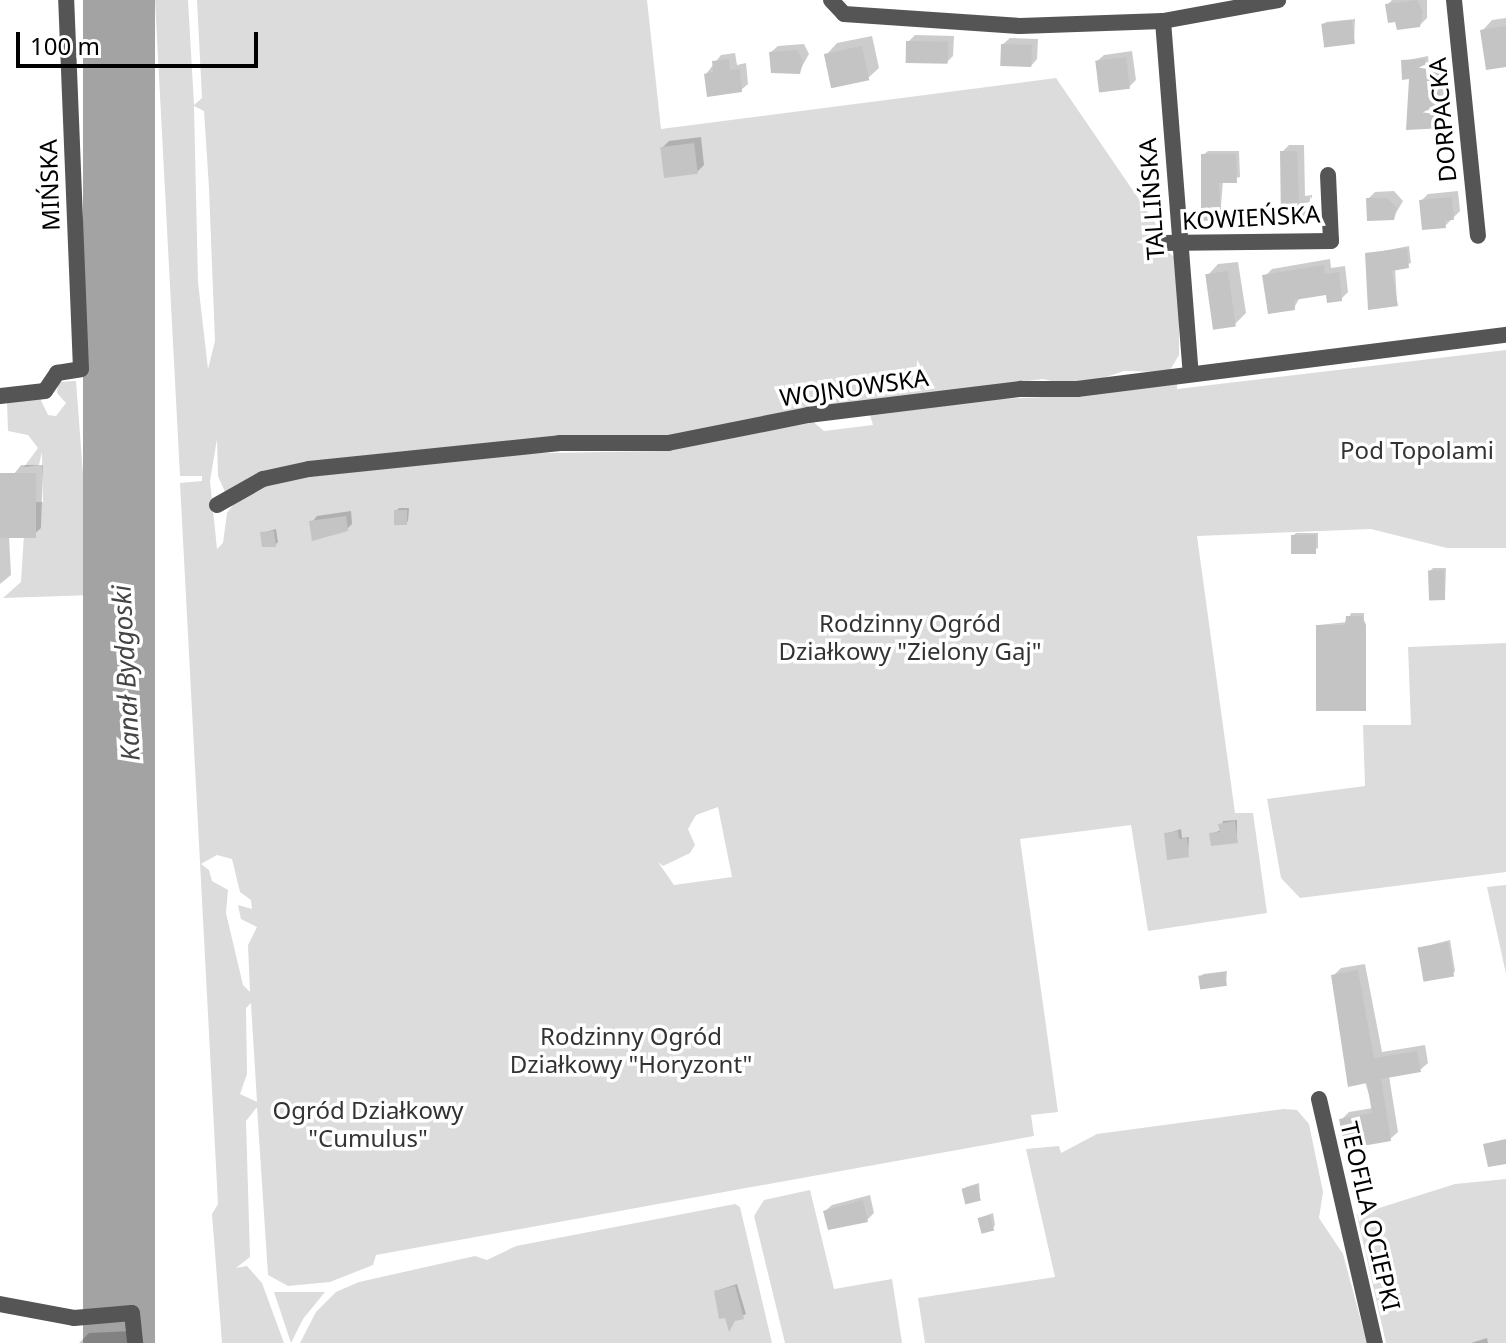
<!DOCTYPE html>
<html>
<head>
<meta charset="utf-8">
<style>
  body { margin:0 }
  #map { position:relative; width:1506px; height:1343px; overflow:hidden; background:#fff; font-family:"Noto Sans",sans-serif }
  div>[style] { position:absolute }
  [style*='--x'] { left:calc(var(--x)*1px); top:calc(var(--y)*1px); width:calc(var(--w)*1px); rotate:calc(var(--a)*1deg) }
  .green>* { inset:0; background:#dcdcdc }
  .water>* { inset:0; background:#a3a3a3; transform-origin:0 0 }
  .shadow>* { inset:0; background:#0003 }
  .building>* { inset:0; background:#c4c4c4; transform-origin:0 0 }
  .street>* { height:16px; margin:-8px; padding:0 8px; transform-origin:8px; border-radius:8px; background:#555 }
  span { translate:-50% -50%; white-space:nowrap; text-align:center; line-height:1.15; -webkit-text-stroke:7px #fff; paint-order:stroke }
  .street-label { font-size:24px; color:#000 }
  .park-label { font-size:24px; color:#333 }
  .water-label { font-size:26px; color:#444; font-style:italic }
  .scale { position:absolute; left:16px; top:32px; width:242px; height:36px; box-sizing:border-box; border:4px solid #000; border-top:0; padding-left:10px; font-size:24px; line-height:28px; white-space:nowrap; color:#000; -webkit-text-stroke:6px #fff; paint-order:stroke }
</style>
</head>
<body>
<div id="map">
  <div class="green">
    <div style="clip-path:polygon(evenodd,155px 0,188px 0,194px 105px,202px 98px,197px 0,647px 0,661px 129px,1056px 78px,1162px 233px,1163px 249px,1179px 260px,1179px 355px,1169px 372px,1124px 371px,1076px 387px,1043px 379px,997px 385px,860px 411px,837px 408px,773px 416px,700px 435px,649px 441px,550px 439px,321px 464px,255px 477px,233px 493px,225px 492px,218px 476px,217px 439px,210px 481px,217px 549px,223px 543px,227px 513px,238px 498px,262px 483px,288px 477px,490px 454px,662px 451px,724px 436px,741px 426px,748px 431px,810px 419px,824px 431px,873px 425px,870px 415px,948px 401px,1091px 395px,1177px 380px,1177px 389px,1506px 350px,1506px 548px,1447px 548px,1371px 529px,1197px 536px,1235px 813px,1253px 813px,1267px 913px,1148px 931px,1131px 825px,1020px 839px,1058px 1112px,1031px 1115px,1034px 1136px,376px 1255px,373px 1265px,330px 1282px,288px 1286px,268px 1275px,257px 1107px,246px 1121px,250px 1257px,236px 1268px,247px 1266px,262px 1283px,284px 1343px,222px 1343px,212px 1214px,218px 1204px,180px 483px,202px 481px,202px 476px,180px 476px,155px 0,194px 106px,204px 111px,209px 188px,215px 341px,208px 369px,198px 282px,194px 106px,155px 0,718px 807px,732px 877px,674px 885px,658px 862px,663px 866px,690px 853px,695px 845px,688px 829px,696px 815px,718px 807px,155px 0,217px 855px,232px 859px,240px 892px,251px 900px,252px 909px,238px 905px,241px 919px,257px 927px,248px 945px,250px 992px,243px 985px,226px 913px,228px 890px,212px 881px,209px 870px,201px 864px,217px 855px,155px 0,251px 1003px,251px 1004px,257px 1102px,240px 1094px,247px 1074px,246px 1008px,251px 1003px)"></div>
    <div style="clip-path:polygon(76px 381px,92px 595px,3px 598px,21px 582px,26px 502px,43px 502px,42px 452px,39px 465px,24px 467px,38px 448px,28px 435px,8px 431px,7px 401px,39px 396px,48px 415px,56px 416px,66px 403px,57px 393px,58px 382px)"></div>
    <div style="clip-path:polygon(1506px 643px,1506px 872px,1300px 898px,1281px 878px,1267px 799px,1365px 786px,1363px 725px,1411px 725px,1408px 647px)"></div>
    <div style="clip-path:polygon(1506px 885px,1506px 974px,1487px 887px)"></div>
    <div style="clip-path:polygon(1284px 1109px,1297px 1110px,1309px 1124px,1323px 1192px,1319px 1218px,1343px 1254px,1367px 1343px,925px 1343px,918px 1298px,1055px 1277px,1026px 1149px,1059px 1146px,1061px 1153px,1097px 1134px)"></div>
    <div style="clip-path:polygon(1506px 1179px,1506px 1343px,1386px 1343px,1357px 1215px,1455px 1184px)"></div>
    <div style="clip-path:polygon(810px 1190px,834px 1289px,892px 1279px,902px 1343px,785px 1343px,754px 1216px,764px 1200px)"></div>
    <div style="clip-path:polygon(735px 1204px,740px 1207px,772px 1343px,300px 1343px,316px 1312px,336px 1292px,359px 1282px,475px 1256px,487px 1260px,516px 1246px)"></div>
    <div style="clip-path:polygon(325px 1292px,303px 1319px,291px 1343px,274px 1292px)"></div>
  </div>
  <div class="water">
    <div style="left:83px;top:0;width:72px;height:1345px"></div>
  </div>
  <div class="shadow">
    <div style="clip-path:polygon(1392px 0,1427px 0,1427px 18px,1420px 25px,1387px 5px)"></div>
    <div style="clip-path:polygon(1506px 18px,1506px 65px,1482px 31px,1492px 20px)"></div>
    <div style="clip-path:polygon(1355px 19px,1354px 42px,1323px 25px,1326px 22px)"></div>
    <div style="clip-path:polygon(915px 35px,954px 36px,953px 56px,946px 63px,908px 42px)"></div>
    <div style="clip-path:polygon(872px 36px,879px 68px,868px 78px,827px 54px,837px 43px)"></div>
    <div style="clip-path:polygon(1010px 38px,1038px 39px,1037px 59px,1031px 66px,1003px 44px)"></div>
    <div style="clip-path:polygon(804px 44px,809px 54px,799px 72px,771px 52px,778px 46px)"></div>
    <div style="clip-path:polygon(1132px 51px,1136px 80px,1129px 87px,1097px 61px,1104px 55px)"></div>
    <div style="clip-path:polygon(735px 53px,737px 65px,746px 63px,748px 84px,741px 90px,706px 74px,721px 55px)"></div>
    <div style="clip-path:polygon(1428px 56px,1429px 65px,1441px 64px,1447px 122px,1443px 126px,1403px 61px)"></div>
    <div style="clip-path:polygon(701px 137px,704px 165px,697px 172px,662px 148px,669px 141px)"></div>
    <div style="clip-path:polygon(1289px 145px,1304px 145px,1305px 196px,1312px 195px,1312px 213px,1305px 220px,1282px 152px)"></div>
    <div style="clip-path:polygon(1208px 151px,1239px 151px,1240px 177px,1223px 181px,1220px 218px,1203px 155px)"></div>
    <div style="clip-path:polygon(1394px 191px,1403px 201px,1393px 218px,1368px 199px,1375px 192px)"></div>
    <div style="clip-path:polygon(1458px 191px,1460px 211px,1445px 226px,1421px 201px,1428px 194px)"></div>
    <div style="clip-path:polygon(1409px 246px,1411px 263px,1395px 268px,1397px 304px,1367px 254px)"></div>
    <div style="clip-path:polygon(1330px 259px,1331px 268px,1345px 266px,1348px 292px,1341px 299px,1327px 292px,1300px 297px,1294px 308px,1265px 276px,1272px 269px)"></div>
    <div style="clip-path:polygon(1238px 262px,1246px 313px,1235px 324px,1208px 275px,1218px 264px)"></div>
    <div style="clip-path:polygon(21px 465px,43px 465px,41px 528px,32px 536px,9px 536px,11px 575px,0 584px,0 492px)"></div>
    <div style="clip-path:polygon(399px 508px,409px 508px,408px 522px,396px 511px)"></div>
    <div style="clip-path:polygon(351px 511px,352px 524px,347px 529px,314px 539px,312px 522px,317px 516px)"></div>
    <div style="clip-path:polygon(276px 529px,278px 542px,275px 545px,262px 533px)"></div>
    <div style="clip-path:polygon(1296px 533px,1318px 533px,1318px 549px,1293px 536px)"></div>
    <div style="clip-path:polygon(1433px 568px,1446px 568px,1445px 598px,1430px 571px)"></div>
    <div style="clip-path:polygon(1351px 613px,1364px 613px,1365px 709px,1318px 625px,1348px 622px)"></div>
    <div style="clip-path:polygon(1237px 820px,1237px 841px,1211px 834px,1221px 830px,1223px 821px)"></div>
    <div style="clip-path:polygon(1181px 829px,1182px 838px,1189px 837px,1188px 855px,1166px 834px)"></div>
    <div style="clip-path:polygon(1450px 940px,1455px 971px,1453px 974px,1419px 948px)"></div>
    <div style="clip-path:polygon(1365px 964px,1382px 1052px,1425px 1045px,1428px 1063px,1420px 1070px,1389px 1076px,1398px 1132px,1390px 1139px,1342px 1119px,1349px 1112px,1373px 1108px,1333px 976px,1341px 968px)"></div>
    <div style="clip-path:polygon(1227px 971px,1226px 984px,1201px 977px,1203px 974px)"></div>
    <div style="clip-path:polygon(979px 1183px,980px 1199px,963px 1190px,966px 1187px)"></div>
    <div style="clip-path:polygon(870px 1195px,874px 1213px,867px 1220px,825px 1211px,832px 1205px)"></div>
    <div style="clip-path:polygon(993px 1213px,995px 1225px,993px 1228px,979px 1218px)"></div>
    <div style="clip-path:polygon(737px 1284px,746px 1314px,736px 1319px,716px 1291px)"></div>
    <div style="clip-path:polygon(133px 1331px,134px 1343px,79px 1343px,89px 1333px)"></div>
    <div style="clip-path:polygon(1487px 1338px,1488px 1343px,1471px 1343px)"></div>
  </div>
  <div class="building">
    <div style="clip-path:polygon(1417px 0,1423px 12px,1420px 27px,1397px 30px,1395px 22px,1388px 23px,1385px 4px)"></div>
    <div style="left:1352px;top:20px;width:24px;height:31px;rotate:83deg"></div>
    <div style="clip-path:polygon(1506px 26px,1506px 67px,1486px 70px,1480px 30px)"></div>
    <div style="left:906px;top:41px;width:42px;height:22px;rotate:1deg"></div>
    <div style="left:1001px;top:44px;width:31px;height:22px;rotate:2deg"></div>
    <div style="left:862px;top:46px;width:35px;height:39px;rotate:78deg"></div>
    <div style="clip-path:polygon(797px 50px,803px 61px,800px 74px,771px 73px,769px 52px)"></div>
    <div style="left:1126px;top:57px;width:32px;height:31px;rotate:83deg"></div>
    <div style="clip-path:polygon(729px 59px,730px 70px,740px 69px,742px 92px,707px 97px,704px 74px,713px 72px,712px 61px)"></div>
    <div style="clip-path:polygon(1425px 59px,1425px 69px,1437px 68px,1444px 128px,1406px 130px,1409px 79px,1402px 80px,1401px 60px)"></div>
    <div style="left:694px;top:143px;width:31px;height:34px;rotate:83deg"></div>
    <div style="clip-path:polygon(1280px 151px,1297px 151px,1299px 202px,1306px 201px,1306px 222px,1281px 222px)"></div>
    <div style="clip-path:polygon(1201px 154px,1236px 154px,1237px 183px,1219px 183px,1221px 220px,1201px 221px)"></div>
    <div style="clip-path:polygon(1452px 197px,1454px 220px,1445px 220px,1446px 228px,1422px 230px,1419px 200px)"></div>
    <div style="clip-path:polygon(1366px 198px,1387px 198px,1397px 208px,1394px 220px,1367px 221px)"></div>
    <div style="clip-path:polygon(1407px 248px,1409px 268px,1392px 271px,1398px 306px,1368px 310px,1365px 253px)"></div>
    <div style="clip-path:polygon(1324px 265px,1325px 274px,1339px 272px,1342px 301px,1327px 303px,1326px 295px,1294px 300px,1295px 310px,1268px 314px,1262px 275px)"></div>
    <div style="left:1228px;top:271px;width:56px;height:23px;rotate:82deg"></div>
    <div style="left:0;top:473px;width:36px;height:65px"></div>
    <div style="left:394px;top:510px;width:13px;height:15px"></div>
    <div style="clip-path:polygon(346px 516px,348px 531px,312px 541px,309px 521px)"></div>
    <div style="clip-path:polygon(274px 531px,276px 547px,262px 547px,260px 532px)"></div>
    <div style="left:1291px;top:535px;width:25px;height:19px"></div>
    <div style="left:1444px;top:570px;width:30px;height:16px;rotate:88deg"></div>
    <div style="clip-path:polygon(1346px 616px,1362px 616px,1366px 625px,1366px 711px,1316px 711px,1316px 625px,1345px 625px)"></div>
    <div style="clip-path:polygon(1235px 821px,1238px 843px,1211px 846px,1209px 833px,1220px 832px,1218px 824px)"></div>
    <div style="clip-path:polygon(1178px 831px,1179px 839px,1187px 838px,1189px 857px,1167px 860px,1164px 833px)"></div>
    <div style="left:1448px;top:942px;width:35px;height:31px;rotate:80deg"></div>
    <div style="clip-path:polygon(1358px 970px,1374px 1058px,1417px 1051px,1421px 1072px,1381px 1079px,1391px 1141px,1345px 1149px,1339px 1119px,1372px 1113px,1367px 1083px,1348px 1087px,1331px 975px)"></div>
    <div style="left:1225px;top:972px;width:14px;height:27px;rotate:82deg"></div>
    <div style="clip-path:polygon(1506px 1139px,1506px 1164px,1488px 1167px,1483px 1144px)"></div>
    <div style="left:977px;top:1185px;width:16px;height:16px;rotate:76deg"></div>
    <div style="clip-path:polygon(863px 1200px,868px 1222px,828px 1230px,823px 1211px)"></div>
    <div style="left:990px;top:1215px;width:16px;height:13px;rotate:75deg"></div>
    <div style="clip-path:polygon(735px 1286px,744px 1319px,735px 1321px,729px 1332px,725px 1318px,719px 1319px,714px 1291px)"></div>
  </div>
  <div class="street">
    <div style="--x:831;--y:0;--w:19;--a:47"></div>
    <div style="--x:844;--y:14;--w:176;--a:3.9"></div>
    <div style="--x:1020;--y:26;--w:143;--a:-2"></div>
    <div style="--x:1163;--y:21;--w:117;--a:-10.3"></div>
    <div style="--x:1454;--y:0;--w:237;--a:84.2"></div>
    <div style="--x:1163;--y:21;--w:353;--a:85.5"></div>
    <div style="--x:1161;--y:243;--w:170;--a:-0.7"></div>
    <div style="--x:1331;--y:241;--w:66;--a:-92.6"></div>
    <div style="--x:0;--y:396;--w:45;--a:-6.3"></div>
    <div style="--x:45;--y:391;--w:22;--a:-56"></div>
    <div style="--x:57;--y:373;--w:24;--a:-9"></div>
    <div style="--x:81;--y:369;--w:369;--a:-92.3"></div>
    <div style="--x:217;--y:505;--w:53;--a:-29.5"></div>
    <div style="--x:263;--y:479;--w:47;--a:-12.3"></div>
    <div style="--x:309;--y:469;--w:252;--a:-5.9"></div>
    <div style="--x:560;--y:443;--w:108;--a:0"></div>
    <div style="--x:668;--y:443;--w:143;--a:-11.3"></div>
    <div style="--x:808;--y:415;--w:215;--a:-7"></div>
    <div style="--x:1021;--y:389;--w:56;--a:0"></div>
    <div style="--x:1077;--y:389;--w:432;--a:-7.2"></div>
    <div style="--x:1319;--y:1099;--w:250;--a:77.1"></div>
    <div style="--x:0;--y:1304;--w:75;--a:10.7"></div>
    <div style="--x:74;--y:1318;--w:58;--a:-4.9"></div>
    <div style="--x:132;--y:1313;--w:30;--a:84"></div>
  </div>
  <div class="street-label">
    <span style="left:1442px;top:120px;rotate:-95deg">DORPACKA</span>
    <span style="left:49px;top:185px;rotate:-92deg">MIŃSKA</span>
    <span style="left:1151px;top:199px;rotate:-94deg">TALLIŃSKA</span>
    <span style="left:1251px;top:217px;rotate:-3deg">KOWIEŃSKA</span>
    <span style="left:854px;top:387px;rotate:-8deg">WOJNOWSKA</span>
    <span style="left:1371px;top:1216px;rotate:77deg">TEOFILA OCIEPKI</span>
  </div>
  <div class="park-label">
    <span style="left:1417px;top:450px">Pod Topolami</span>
    <span style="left:910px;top:637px">Rodzinny Ogród<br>Działkowy "Zielony Gaj"</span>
    <span style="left:631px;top:1050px">Rodzinny Ogród<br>Działkowy "Horyzont"</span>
    <span style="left:368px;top:1124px">Ogród Działkowy<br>"Cumulus"</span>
  </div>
  <div class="water-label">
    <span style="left:126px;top:673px;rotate:-93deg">Kanał Bydgoski</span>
  </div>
  <div class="scale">100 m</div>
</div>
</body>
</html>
